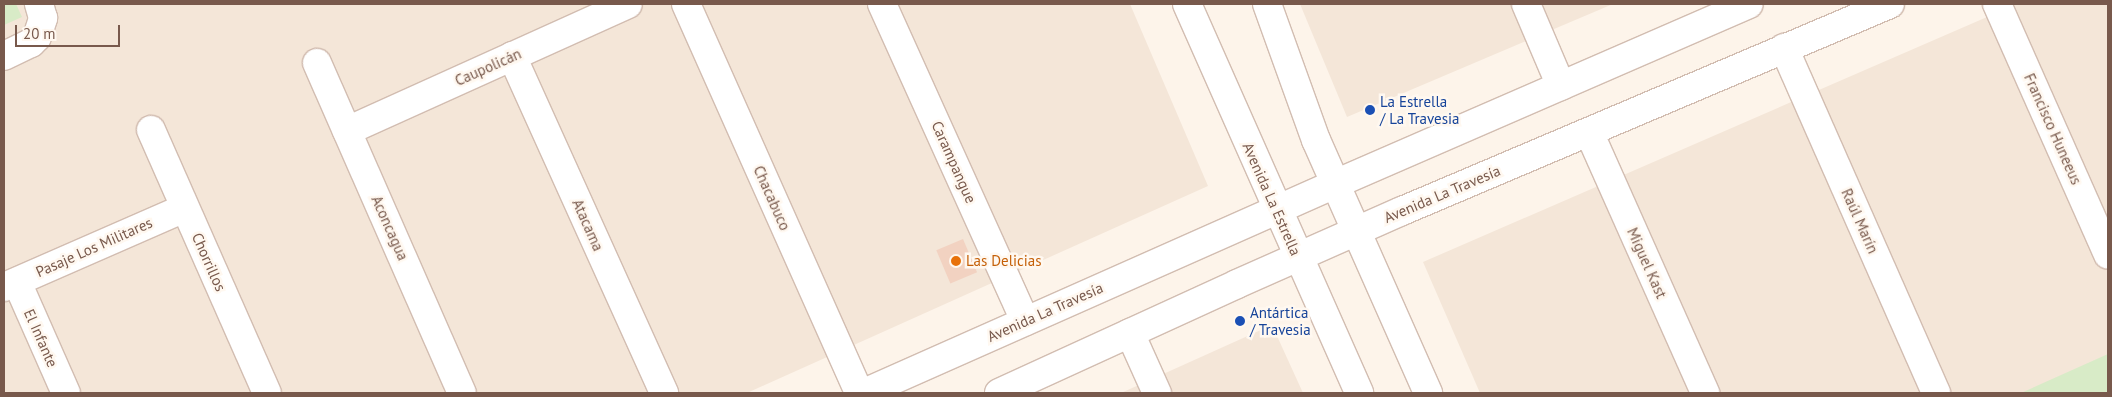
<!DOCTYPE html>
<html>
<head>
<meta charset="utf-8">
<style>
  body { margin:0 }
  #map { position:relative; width:2112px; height:397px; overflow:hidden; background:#fdf4ea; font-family:"PT Sans",sans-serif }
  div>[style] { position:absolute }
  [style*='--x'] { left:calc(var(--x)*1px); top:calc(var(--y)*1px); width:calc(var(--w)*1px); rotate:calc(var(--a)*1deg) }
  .residential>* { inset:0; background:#f4e6d8 }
  .green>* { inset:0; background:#d8ebc7 }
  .building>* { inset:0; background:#f2d2c1; transform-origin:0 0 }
  .roads { filter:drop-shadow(1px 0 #d2bdb1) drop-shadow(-1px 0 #d2bdb1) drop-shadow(0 1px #d2bdb1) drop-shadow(0 -1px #d2bdb1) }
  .street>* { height:28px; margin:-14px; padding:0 14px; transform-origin:14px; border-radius:14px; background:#fff }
  .secondary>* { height:28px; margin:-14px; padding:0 14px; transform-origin:14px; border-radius:14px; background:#fff }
  .dots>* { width:14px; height:14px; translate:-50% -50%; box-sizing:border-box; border:2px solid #fff8f0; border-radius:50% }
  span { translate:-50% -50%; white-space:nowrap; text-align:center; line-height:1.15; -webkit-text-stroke:5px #fff8f0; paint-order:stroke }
  .street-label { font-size:15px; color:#78594c }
  .transit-label { font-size:15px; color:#164399 }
  .left { translate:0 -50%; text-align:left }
  .food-label { font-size:15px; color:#c56008 }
  .frame { position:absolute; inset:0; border:5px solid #78594c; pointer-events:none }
  .scale { position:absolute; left:15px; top:25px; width:105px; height:22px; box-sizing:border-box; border:2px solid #78594c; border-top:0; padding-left:6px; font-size:15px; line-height:18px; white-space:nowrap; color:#78594c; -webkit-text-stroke:4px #fff8f0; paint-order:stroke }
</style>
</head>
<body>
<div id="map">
  <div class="residential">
    <div style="clip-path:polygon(4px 4px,1130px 4px,1208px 186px,747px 393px,4px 393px)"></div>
    <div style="clip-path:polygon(1300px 4px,1613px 4px,1347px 117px)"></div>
    <div style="clip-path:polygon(2017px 4px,2108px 4px,2108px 393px,1480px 393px,1423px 262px)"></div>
    <div style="clip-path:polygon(1272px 325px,1303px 393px,1121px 393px)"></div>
  </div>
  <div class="green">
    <div style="clip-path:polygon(4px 4px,16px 4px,22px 17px,4px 25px)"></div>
    <div style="clip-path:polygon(2108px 354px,2108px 393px,2021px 393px)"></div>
  </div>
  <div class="building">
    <div style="left:963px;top:239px;width:36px;height:29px;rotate:67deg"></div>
  </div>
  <div class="roads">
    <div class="street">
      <div style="--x:686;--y:4;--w:426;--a:66"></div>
      <div style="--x:882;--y:4;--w:348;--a:65.7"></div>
      <div style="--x:1526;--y:4;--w:89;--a:66.9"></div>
      <div style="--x:1997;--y:4;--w:274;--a:66.1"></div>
      <div style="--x:1784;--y:48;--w:377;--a:66.2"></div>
      <div style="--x:4;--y:56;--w:30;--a:-26"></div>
      <div style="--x:31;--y:43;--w:8;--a:-45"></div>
      <div style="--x:37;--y:37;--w:20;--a:-72"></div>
      <div style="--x:43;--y:18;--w:15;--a:-106"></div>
      <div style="--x:512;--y:56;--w:370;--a:65.7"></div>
      <div style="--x:317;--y:63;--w:360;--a:66.3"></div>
      <div style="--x:151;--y:130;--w:287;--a:66.2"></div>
      <div style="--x:347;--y:131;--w:308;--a:-24.3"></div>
      <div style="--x:1589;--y:132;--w:286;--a:66"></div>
      <div style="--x:17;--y:282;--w:121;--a:66.2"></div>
      <div style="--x:4;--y:287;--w:197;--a:-23.6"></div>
      <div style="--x:1130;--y:333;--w:66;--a:65.8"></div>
    </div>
    <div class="secondary">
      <div style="--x:1187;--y:4;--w:425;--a:66.1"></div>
      <div style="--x:1267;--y:4;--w:145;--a:70.2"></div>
      <div style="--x:1316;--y:140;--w:277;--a:66.1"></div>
      <div style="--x:864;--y:393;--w:515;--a:-23.93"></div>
      <div style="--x:1335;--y:184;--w:451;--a:-23.5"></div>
      <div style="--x:999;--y:393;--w:262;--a:-24.6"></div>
      <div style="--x:1237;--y:284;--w:180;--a:-23.9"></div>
      <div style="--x:1402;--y:211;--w:530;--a:-22.99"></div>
    </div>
  </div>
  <div class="dots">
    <div style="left:1370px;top:110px;background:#1a4fb4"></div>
    <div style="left:956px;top:261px;background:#e8710a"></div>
    <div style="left:1240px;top:321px;background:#1a4fb4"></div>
  </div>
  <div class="street-label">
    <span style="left:488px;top:67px;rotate:-24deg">Caupolicán</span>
    <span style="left:2053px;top:129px;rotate:66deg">Francisco Huneeus</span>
    <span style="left:954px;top:162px;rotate:66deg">Carampangue</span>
    <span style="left:1442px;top:194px;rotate:-23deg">Avenida La Travesía</span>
    <span style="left:772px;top:198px;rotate:66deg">Chacabuco</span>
    <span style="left:1272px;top:199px;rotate:66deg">Avenida La Estrella</span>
    <span style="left:1860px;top:221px;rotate:66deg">Raúl Marín</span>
    <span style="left:588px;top:225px;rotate:66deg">Atacama</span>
    <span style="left:390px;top:228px;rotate:66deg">Aconcagua</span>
    <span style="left:94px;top:247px;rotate:-24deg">Pasaje Los Militares</span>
    <span style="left:209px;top:262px;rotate:66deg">Chorrillos</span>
    <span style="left:1647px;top:263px;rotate:66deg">Miguel Kast</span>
    <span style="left:1045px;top:312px;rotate:-24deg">Avenida La Travesía</span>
    <span style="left:41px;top:338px;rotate:66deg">El Infante</span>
  </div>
  <div class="transit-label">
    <span class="left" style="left:1380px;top:110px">La Estrella<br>/ La Travesia</span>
    <span class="left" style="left:1250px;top:321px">Antártica<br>/ Travesia</span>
  </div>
  <div class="food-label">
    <span class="left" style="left:966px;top:261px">Las Delicias</span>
  </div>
  <div class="frame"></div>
  <div class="scale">20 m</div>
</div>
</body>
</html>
